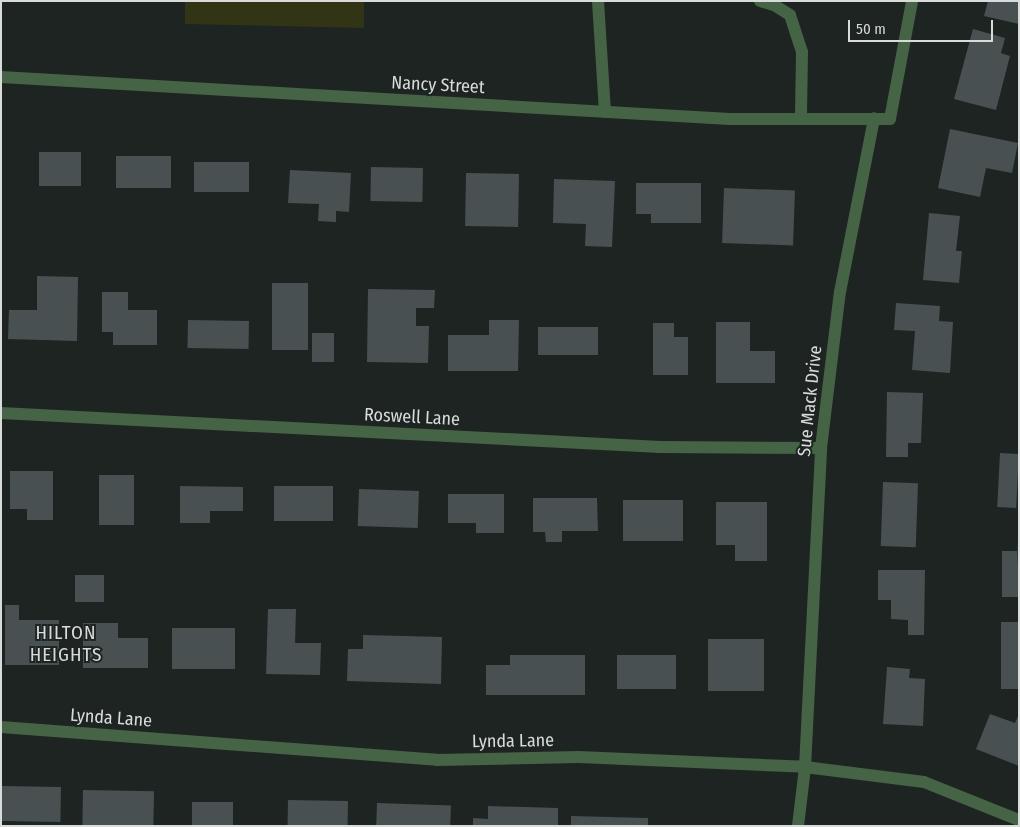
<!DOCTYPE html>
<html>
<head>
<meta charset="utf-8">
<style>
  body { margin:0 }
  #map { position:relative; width:1020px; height:827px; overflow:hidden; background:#1e2422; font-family:"Fira Sans Condensed",sans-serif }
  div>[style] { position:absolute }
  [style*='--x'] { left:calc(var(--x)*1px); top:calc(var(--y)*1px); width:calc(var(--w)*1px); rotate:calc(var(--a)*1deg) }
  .green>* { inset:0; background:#313415 }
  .building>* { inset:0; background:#495051; transform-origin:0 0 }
  .minor>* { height:12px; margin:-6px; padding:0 6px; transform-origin:6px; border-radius:6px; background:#456445 }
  span { translate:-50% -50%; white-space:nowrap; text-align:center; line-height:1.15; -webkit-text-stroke:4px #1e2422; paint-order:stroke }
  .street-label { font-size:18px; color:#d7dbda }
  .neighbourhood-label { font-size:19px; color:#d7dbda; letter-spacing:1px }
  .frame { position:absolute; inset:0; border:2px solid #d7dbda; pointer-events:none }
  .scale { position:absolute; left:848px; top:20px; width:145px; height:22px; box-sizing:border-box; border:2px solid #d7dbda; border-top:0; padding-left:6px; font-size:15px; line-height:18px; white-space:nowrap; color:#d7dbda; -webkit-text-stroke:4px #1e2422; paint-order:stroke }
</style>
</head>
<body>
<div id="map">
  <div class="green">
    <div style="clip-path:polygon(185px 1px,364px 1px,364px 28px,185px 24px)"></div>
  </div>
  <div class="building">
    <div style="clip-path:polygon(988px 1px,1019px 1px,1019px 24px,984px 16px)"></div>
    <div style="clip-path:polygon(973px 29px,1005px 38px,1001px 53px,1010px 56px,996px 110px,954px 99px)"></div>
    <div style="clip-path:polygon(950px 129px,1018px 143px,1012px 173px,986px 168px,980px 197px,938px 188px)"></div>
    <div style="left:39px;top:152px;width:42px;height:34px"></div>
    <div style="left:116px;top:156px;width:55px;height:32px"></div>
    <div style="left:194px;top:162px;width:55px;height:30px"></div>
    <div style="left:371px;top:167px;width:52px;height:34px;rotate:1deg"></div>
    <div style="clip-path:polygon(290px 170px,351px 173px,349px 212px,336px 211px,336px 222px,318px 221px,319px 204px,288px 203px)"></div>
    <div style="left:466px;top:173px;width:53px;height:53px;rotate:1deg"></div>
    <div style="clip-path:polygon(554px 179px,615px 181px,612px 247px,585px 246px,586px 224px,553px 223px)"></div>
    <div style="clip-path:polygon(636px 183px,701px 183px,701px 223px,651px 223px,651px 214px,636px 214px)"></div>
    <div style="left:724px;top:188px;width:71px;height:55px;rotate:2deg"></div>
    <div style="clip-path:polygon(929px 213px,960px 216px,956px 251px,962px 251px,959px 283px,923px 280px)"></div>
    <div style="clip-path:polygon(37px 276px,78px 277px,77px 341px,8px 339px,9px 310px,37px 310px)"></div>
    <div style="left:272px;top:283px;width:36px;height:67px"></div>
    <div style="clip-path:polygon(368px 289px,435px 290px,434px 308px,416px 308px,416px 326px,429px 326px,428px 363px,367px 362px)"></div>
    <div style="clip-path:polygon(102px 292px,128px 292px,128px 310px,157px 310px,157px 345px,113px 345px,113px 332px,102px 332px)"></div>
    <div style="clip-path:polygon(896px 303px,940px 306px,939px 321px,953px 322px,950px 373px,912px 370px,915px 331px,894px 330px)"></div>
    <div style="left:188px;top:320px;width:61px;height:28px;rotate:1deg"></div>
    <div style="clip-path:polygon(489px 320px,519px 320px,518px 371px,448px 371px,448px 335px,489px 335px)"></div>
    <div style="clip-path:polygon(716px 322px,750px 322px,750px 351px,775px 351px,775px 383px,716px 383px)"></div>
    <div style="clip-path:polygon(653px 323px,674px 323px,674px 337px,688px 337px,688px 375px,653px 375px)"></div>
    <div style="left:538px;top:327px;width:60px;height:28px"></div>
    <div style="left:312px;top:333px;width:22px;height:29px"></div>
    <div style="clip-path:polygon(887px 392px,923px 393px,921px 443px,908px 443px,908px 457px,886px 457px)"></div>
    <div style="left:1000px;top:453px;width:19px;height:54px;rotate:3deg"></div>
    <div style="clip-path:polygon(10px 471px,53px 471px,53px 520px,27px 520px,27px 509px,10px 509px)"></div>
    <div style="left:99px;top:475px;width:35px;height:50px"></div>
    <div style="left:883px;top:482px;width:35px;height:64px;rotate:2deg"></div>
    <div style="clip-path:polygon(180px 486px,243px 487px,243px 511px,210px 511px,210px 523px,180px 523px)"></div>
    <div style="left:274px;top:486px;width:59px;height:35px"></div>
    <div style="left:359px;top:489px;width:60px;height:37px;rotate:2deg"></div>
    <div style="clip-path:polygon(448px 494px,504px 494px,504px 533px,476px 533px,476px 523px,448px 523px)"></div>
    <div style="clip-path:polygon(533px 498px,597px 498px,598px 531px,562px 531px,562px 542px,546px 542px,545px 532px,533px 532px)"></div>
    <div style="left:623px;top:500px;width:60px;height:41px"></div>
    <div style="clip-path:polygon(716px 502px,767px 502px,767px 561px,735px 561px,735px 545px,716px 545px)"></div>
    <div style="clip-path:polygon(1017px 539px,1019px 597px,1002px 597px,1002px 551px,1017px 551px)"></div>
    <div style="clip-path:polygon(878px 570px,925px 570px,924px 635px,908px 635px,908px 620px,891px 619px,891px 600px,878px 600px)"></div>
    <div style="left:75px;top:575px;width:29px;height:27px"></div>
    <div style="clip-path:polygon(5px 605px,19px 605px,19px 620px,59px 620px,59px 665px,5px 665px)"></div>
    <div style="clip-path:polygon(268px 609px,296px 609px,295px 643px,321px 643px,320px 675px,266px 674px)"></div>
    <div style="left:1001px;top:622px;width:18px;height:67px"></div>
    <div style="clip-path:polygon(83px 623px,118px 623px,118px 638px,148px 638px,148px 668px,83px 668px)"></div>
    <div style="left:172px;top:628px;width:63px;height:41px"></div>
    <div style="clip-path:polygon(363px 635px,442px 637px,441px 684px,347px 681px,348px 649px,363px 649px)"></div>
    <div style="left:708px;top:639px;width:56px;height:52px"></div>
    <div style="clip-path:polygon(510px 655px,585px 655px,585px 695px,486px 695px,486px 665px,510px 665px)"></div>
    <div style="left:617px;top:655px;width:59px;height:34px"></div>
    <div style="clip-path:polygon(887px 667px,910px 669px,909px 678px,925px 679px,923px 726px,883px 724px)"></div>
    <div style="clip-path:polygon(990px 714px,1015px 723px,1019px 714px,1019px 766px,976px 749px)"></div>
    <div style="left:1px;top:786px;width:60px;height:35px;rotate:1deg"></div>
    <div style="left:83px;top:790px;width:71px;height:36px;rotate:1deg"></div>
    <div style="left:288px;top:800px;width:60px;height:26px;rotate:1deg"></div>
    <div style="left:192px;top:802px;width:41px;height:24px"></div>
    <div style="left:377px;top:803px;width:74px;height:23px;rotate:2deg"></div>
    <div style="clip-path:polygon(488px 806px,558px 808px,558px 826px,473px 826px,473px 818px,488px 819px)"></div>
    <div style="clip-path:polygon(571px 816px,648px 818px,648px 826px,571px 826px)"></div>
  </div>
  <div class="minor">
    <div style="--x:598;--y:1;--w:111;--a:86.4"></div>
    <div style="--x:760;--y:1;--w:15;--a:16"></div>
    <div style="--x:774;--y:5;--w:19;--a:32"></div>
    <div style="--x:790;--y:15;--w:39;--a:72"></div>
    <div style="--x:802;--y:52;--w:67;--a:90.9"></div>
    <div style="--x:1;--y:77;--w:730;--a:3.3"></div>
    <div style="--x:730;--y:119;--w:160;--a:0"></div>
    <div style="--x:890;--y:119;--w:120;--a:-79.4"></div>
    <div style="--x:1;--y:413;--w:660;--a:2.95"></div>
    <div style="--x:660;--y:447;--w:161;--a:0.4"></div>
    <div style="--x:1;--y:727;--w:437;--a:4.3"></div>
    <div style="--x:437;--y:760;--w:142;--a:-1.2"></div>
    <div style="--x:579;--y:757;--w:226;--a:2.5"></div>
    <div style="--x:805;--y:767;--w:120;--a:7.2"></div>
    <div style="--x:924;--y:782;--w:102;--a:21.8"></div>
    <div style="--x:798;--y:826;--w:59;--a:-83.2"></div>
    <div style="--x:805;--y:767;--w:319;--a:-87.1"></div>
    <div style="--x:821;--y:448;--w:157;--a:-83.1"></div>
    <div style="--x:840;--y:292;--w:177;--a:-78.9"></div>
  </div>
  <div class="street-label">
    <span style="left:438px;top:85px;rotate:3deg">Nancy Street</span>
    <span style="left:810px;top:401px;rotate:-84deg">Sue Mack Drive</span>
    <span style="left:412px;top:417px;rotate:3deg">Roswell Lane</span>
    <span style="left:111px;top:718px;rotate:4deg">Lynda Lane</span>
    <span style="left:513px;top:741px;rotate:-1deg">Lynda Lane</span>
  </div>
  <div class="neighbourhood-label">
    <span style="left:66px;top:644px">HILTON<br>HEIGHTS</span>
  </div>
  <div class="frame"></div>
  <div class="scale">50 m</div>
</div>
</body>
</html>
